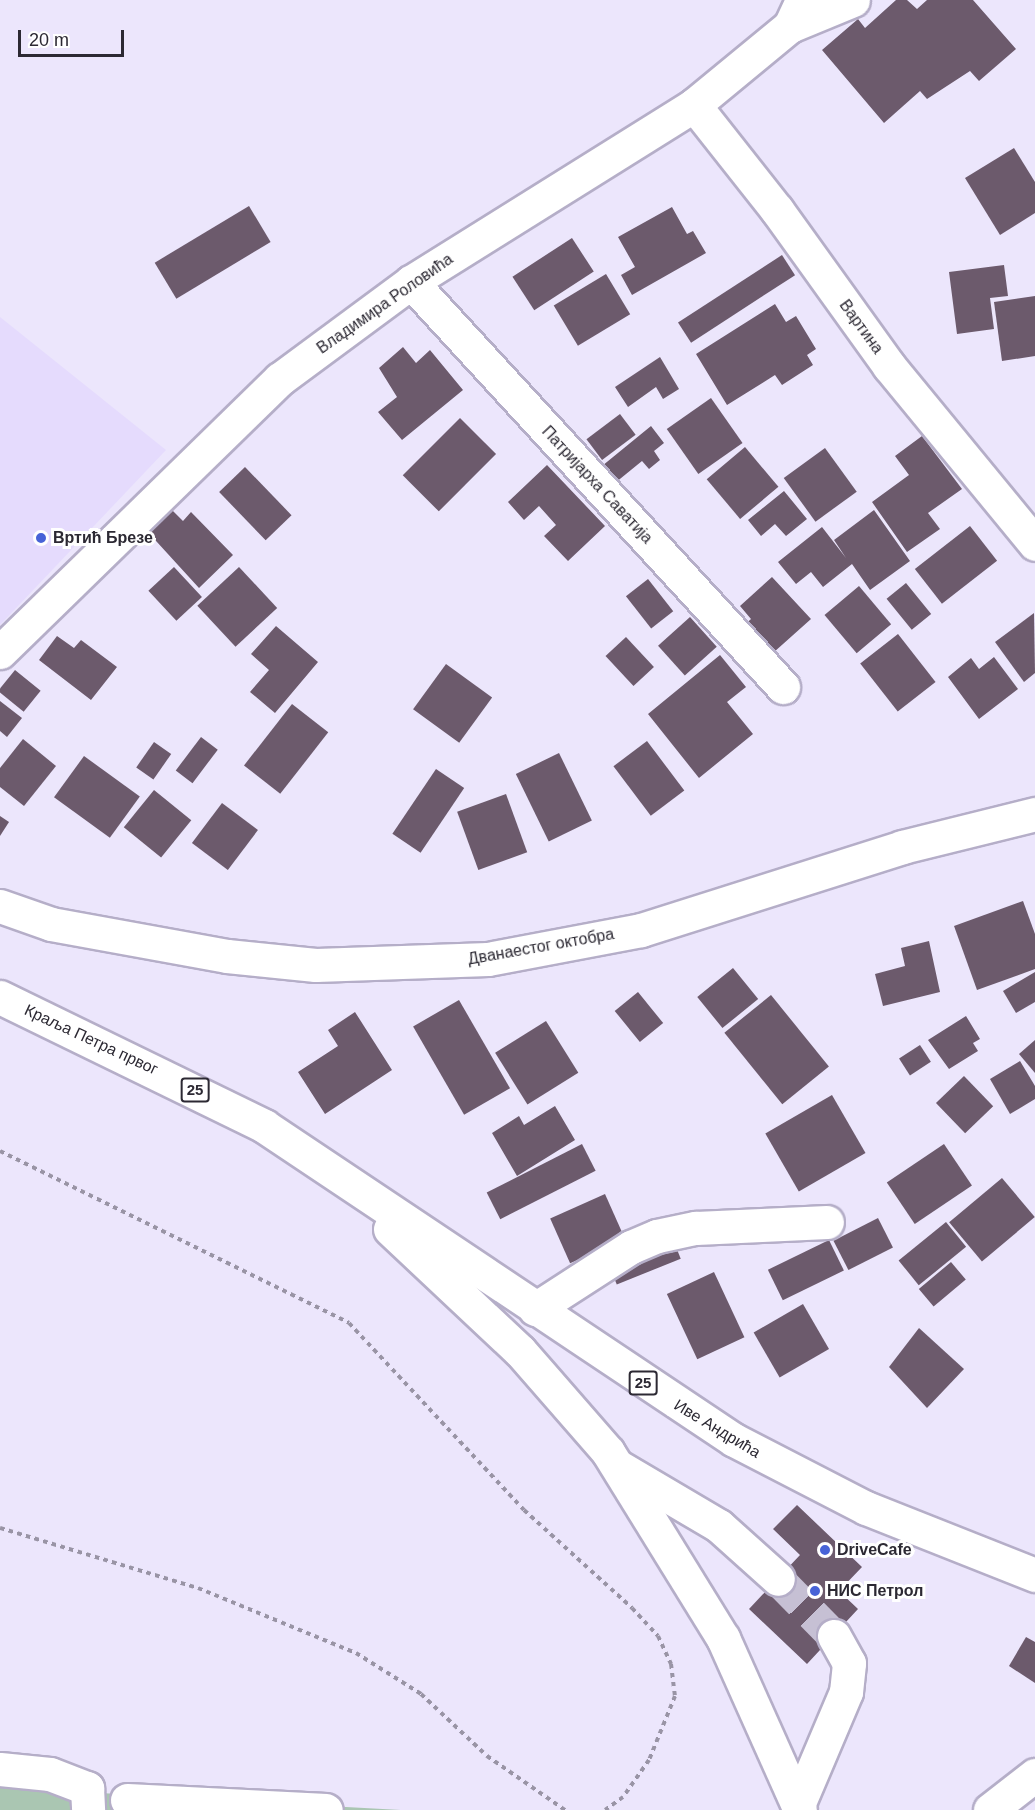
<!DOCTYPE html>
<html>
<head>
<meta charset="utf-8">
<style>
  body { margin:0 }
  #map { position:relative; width:1035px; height:1810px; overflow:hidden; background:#ece6fc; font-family:Arial,sans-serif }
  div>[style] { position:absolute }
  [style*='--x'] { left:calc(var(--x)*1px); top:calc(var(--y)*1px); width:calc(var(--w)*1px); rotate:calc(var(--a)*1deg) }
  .built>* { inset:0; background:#e5dbfd }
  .green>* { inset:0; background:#aac6b2 }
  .building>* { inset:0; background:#6c5a6c; transform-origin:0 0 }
  .minor-tunnel>* { height:33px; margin-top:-16.5px; transform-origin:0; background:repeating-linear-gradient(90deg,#c6c0d4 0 33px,transparent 0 49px) }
  .path>* { height:4px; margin-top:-2px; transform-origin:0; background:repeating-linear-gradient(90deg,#9994a5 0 4.5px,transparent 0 9px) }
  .roads { filter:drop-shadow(2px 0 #b5aec8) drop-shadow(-2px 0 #b5aec8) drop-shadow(0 2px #b5aec8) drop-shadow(0 -2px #b5aec8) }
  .minor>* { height:33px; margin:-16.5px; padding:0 16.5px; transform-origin:16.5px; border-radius:16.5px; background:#fff }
  .major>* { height:33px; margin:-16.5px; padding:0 16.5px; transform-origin:16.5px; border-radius:16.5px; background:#fff }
  .dots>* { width:16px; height:16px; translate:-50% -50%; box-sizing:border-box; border:3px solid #fff; border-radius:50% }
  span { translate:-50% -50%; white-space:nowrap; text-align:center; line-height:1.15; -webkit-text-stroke:6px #fff; paint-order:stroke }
  .shield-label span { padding:2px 4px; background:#fff; border:2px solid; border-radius:4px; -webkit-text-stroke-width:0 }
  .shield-label { font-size:15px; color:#2c2933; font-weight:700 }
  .street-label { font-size:16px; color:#2c2933 }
  .poi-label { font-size:16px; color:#2c2933; font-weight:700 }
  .left { translate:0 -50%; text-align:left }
  .scale { position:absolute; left:18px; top:30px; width:106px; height:27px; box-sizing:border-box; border:3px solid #2c2933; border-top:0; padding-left:8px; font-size:18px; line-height:21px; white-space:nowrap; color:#2c2933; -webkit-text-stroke:4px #fff; paint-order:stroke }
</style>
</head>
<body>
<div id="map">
  <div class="built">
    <div style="clip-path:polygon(0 317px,166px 450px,0 625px)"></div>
  </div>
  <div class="green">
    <div style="clip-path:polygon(0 1787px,235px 1801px,401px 1810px,0 1810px)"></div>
  </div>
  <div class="building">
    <div style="clip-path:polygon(896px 0,907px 0,917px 9px,927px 0,973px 0,1016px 49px,979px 81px,970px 71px,927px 99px,920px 91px,884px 123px,822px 50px,858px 19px,865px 28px)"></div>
    <div style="clip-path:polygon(1014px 148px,1035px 182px,1035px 213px,1000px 235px,965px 178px)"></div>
    <div style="left:249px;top:206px;width:42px;height:110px;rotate:59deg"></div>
    <div style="clip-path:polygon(672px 207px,687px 234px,693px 231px,706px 253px,632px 295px,621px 275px,635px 267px,618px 237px)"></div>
    <div style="left:572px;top:238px;width:40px;height:71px;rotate:57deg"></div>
    <div style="left:782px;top:255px;width:24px;height:124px;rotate:57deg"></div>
    <div style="clip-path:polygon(1004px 265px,1008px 296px,990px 298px,994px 329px,957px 334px,949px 272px)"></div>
    <div style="left:606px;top:274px;width:47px;height:61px;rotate:59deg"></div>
    <div style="clip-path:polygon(1035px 296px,1035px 356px,1002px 361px,994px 302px)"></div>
    <div style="clip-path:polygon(775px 304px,786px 322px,796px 316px,816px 349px,807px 355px,813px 365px,782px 385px,775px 375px,727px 405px,696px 354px)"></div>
    <div style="clip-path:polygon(403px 347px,416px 363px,430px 350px,463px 390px,402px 440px,378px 412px,397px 397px,379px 368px)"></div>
    <div style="clip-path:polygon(660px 357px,679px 389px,663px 399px,656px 387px,628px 407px,615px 387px)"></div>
    <div style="left:711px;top:398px;width:55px;height:54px;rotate:55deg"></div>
    <div style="left:620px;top:414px;width:26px;height:42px;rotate:53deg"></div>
    <div style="left:460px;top:418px;width:51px;height:81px;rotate:45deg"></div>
    <div style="clip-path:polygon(651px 426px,664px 443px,654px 451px,660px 460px,649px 469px,642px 461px,615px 483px,602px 466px)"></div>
    <div style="clip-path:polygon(922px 436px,962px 489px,928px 513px,940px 529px,907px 552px,872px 502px,909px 475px,895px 456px)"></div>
    <div style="left:745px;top:447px;width:52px;height:50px;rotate:50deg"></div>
    <div style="left:825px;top:448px;width:54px;height:51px;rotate:54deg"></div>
    <div style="clip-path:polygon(547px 465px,605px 526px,568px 561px,544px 536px,556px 525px,539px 506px,524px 520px,508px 502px)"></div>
    <div style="left:245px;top:467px;width:67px;height:36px;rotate:46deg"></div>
    <div style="clip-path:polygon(784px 491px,807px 519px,786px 536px,775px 524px,761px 536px,748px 520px)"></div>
    <div style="clip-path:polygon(169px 507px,183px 521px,191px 512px,233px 555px,199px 588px,146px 530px)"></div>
    <div style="clip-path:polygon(874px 510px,910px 561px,870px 590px,852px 564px,823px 587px,811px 572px,796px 584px,778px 562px,822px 527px,846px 558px,834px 540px)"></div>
    <div style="left:970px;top:526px;width:44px;height:70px;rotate:52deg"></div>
    <div style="left:174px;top:567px;width:41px;height:35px;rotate:47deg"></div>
    <div style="left:239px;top:567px;width:56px;height:57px;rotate:47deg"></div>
    <div style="clip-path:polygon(772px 577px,811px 619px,764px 661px,737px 632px,751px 619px,740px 606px)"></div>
    <div style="left:648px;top:579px;width:41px;height:28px;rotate:52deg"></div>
    <div style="left:906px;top:583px;width:40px;height:25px;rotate:51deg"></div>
    <div style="left:859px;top:586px;width:50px;height:45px;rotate:50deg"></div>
    <div style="clip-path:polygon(1034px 613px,1035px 673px,1024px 682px,995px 642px)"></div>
    <div style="left:690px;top:617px;width:40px;height:43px;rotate:48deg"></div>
    <div style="clip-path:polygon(276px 626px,318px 662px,275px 713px,250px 692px,269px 670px,251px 654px)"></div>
    <div style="left:898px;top:634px;width:61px;height:48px;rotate:52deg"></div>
    <div style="clip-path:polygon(57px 636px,74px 648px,81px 640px,117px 667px,91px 700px,39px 660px)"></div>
    <div style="left:626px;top:637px;width:41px;height:28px;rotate:47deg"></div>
    <div style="clip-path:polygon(720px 655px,746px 687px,727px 702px,753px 734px,699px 778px,648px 714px)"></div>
    <div style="clip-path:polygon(994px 657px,1018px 689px,979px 719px,948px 677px,971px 658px,979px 669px)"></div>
    <div style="left:446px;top:664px;width:57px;height:56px;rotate:36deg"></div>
    <div style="left:15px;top:670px;width:33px;height:27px;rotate:39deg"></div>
    <div style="clip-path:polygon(0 701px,22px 718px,7px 737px,0 731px)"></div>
    <div style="left:292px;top:704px;width:46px;height:78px;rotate:38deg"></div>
    <div style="left:201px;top:737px;width:21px;height:42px;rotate:37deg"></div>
    <div style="clip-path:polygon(23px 739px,56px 766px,24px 806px,0 787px,0 768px)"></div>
    <div style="left:647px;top:741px;width:62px;height:42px;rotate:53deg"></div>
    <div style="left:154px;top:742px;width:21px;height:31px;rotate:35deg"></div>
    <div style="left:559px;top:753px;width:75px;height:48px;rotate:64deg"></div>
    <div style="left:84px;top:756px;width:69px;height:51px;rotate:36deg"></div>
    <div style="left:436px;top:769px;width:34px;height:78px;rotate:34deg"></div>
    <div style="left:154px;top:790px;width:48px;height:48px;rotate:39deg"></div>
    <div style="left:506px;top:794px;width:62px;height:52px;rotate:70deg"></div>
    <div style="left:222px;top:803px;width:45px;height:50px;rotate:37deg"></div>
    <div style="clip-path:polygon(0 816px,9px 822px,0 836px)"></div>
    <div style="clip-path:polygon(1023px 901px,1035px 934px,1035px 969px,977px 990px,954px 926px)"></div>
    <div style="clip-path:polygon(929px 941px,940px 992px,883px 1006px,875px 974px,905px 966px,901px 948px)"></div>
    <div style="left:733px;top:968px;width:40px;height:46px;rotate:51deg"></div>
    <div style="clip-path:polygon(1035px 972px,1035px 1002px,1016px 1013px,1003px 991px)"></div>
    <div style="left:638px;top:992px;width:40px;height:30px;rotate:51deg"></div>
    <div style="left:771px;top:995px;width:92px;height:60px;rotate:51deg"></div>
    <div style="left:459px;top:1000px;width:102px;height:53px;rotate:60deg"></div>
    <div style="clip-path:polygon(355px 1012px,392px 1070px,325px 1114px,298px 1072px,338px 1046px,328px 1030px)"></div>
    <div style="clip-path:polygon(966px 1016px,980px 1039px,973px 1043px,978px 1051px,949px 1069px,928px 1040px)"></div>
    <div style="left:546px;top:1021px;width:61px;height:60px;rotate:58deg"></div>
    <div style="clip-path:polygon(1035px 1040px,1035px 1073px,1019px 1054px)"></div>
    <div style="left:920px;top:1045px;width:20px;height:25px;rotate:57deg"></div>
    <div style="clip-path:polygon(1020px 1061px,1035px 1086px,1035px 1099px,1010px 1114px,990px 1079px)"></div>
    <div style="left:964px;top:1076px;width:42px;height:39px;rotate:46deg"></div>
    <div style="left:832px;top:1095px;width:67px;height:77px;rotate:60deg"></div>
    <div style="clip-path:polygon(555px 1106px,575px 1140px,517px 1176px,492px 1133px,519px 1116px,524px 1125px)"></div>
    <div style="left:582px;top:1144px;width:30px;height:107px;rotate:63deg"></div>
    <div style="left:944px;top:1144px;width:50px;height:69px;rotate:56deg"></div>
    <div style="left:1002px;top:1178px;width:51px;height:69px;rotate:50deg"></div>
    <div style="left:605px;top:1194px;width:49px;height:60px;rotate:66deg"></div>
    <div style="left:878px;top:1218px;width:33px;height:50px;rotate:63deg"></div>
    <div style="left:946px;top:1222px;width:32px;height:61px;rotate:51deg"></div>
    <div style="left:829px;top:1240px;width:34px;height:68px;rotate:64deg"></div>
    <div style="left:674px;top:1242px;width:18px;height:69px;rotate:68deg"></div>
    <div style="left:951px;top:1262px;width:23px;height:42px;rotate:50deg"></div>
    <div style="left:714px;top:1272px;width:72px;height:52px;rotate:65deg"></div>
    <div style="left:803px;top:1304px;width:52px;height:57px;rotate:60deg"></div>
    <div style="clip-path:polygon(919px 1328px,964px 1369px,927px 1408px,889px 1367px)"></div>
    <div style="clip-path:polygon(797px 1505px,862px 1567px,839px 1591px,858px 1609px,807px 1664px,749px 1609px,800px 1555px,773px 1529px)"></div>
    <div style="clip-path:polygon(1026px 1637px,1035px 1642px,1035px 1683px,1009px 1666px)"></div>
  </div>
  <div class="minor-tunnel">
    <div style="--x:778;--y:1579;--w:80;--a:45.5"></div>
  </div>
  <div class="path">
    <div style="--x:0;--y:1151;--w:389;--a:26.2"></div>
    <div style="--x:349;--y:1323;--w:256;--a:46.9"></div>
    <div style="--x:524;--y:1510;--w:146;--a:42.2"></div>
    <div style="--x:632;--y:1608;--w:38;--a:47"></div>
    <div style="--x:658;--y:1636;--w:31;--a:65"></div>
    <div style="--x:671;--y:1664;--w:32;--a:83"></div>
    <div style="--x:675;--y:1696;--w:69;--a:112.1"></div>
    <div style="--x:649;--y:1760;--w:45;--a:125.1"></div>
    <div style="--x:623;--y:1797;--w:22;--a:144"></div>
    <div style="--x:0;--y:1528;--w:207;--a:16.9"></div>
    <div style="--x:198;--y:1588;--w:171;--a:22.4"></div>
    <div style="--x:356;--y:1653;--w:77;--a:32.2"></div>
    <div style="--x:421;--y:1694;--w:91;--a:43.2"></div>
    <div style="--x:487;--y:1756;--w:95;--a:34.7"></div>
  </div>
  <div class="roads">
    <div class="minor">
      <div style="--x:790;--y:26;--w:68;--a:-22.4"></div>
      <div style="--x:694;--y:105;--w:134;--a:51.7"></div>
      <div style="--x:777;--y:210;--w:192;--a:54.3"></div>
      <div style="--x:889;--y:366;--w:230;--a:50.6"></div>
      <div style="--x:411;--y:282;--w:550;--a:47.43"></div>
      <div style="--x:0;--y:652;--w:391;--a:-44.3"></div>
      <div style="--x:280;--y:379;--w:163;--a:-36.5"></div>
      <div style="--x:411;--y:282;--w:334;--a:-32"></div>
      <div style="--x:694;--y:105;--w:124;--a:-39.5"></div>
      <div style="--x:790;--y:26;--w:29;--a:-65"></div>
      <div style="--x:0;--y:906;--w:54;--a:19.4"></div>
      <div style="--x:51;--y:924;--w:179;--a:10.3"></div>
      <div style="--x:227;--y:956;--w:89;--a:5.8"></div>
      <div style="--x:316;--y:965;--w:172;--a:-2"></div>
      <div style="--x:488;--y:959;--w:156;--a:-10.7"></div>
      <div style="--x:641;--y:930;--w:274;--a:-17.6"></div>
      <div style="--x:902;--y:847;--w:137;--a:-13.9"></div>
      <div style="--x:535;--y:1309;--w:114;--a:-32.9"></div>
      <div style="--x:631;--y:1247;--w:28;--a:-23"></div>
      <div style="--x:657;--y:1236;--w:40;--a:-12"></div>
      <div style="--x:696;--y:1228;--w:131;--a:-2.6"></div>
      <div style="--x:619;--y:1467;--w:116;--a:30.5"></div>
      <div style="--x:719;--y:1526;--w:79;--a:41.9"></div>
      <div style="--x:0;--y:1769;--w:50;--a:5.7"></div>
      <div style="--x:50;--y:1774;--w:40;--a:21"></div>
      <div style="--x:87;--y:1788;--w:22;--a:87"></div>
      <div style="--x:127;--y:1800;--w:199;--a:2.9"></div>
      <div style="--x:798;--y:1805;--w:123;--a:-67"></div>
      <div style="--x:846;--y:1692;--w:29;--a:-84"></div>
      <div style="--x:849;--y:1663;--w:31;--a:-119"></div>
    </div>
    <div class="major">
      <div style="--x:0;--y:997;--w:294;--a:26"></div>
      <div style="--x:264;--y:1126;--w:565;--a:33.75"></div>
      <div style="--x:734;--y:1440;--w:148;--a:27.3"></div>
      <div style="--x:866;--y:1508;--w:182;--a:21.6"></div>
      <div style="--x:390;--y:1229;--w:178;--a:43.2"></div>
      <div style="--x:520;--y:1351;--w:134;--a:48.9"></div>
      <div style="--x:608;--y:1452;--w:219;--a:58.3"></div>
      <div style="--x:723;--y:1638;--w:188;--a:65.9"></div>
      <div style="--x:990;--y:1810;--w:57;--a:-37.9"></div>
    </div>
  </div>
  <div class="dots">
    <div style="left:41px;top:538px;background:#4763d7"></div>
    <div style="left:825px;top:1550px;background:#4763d7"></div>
    <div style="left:815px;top:1591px;background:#4763d7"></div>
  </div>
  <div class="shield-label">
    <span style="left:195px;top:1090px">25</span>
    <span style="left:643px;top:1383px">25</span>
  </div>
  <div class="street-label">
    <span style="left:385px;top:304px;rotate:-35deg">Владимира Роловића</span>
    <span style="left:861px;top:327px;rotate:54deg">Вартина</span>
    <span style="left:597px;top:485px;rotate:47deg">Патријарха Саватија</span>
    <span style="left:541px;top:947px;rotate:-10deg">Дванаестог октобра</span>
    <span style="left:91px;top:1040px;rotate:25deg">Краља Петра првог</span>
    <span style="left:717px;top:1429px;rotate:31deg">Иве Андрића</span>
  </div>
  <div class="poi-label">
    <span class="left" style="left:53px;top:538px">Вртић Брезе</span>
    <span class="left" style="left:837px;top:1550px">DriveCafe</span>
    <span class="left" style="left:827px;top:1591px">НИС Петрол</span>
  </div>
  <div class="scale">20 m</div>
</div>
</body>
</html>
